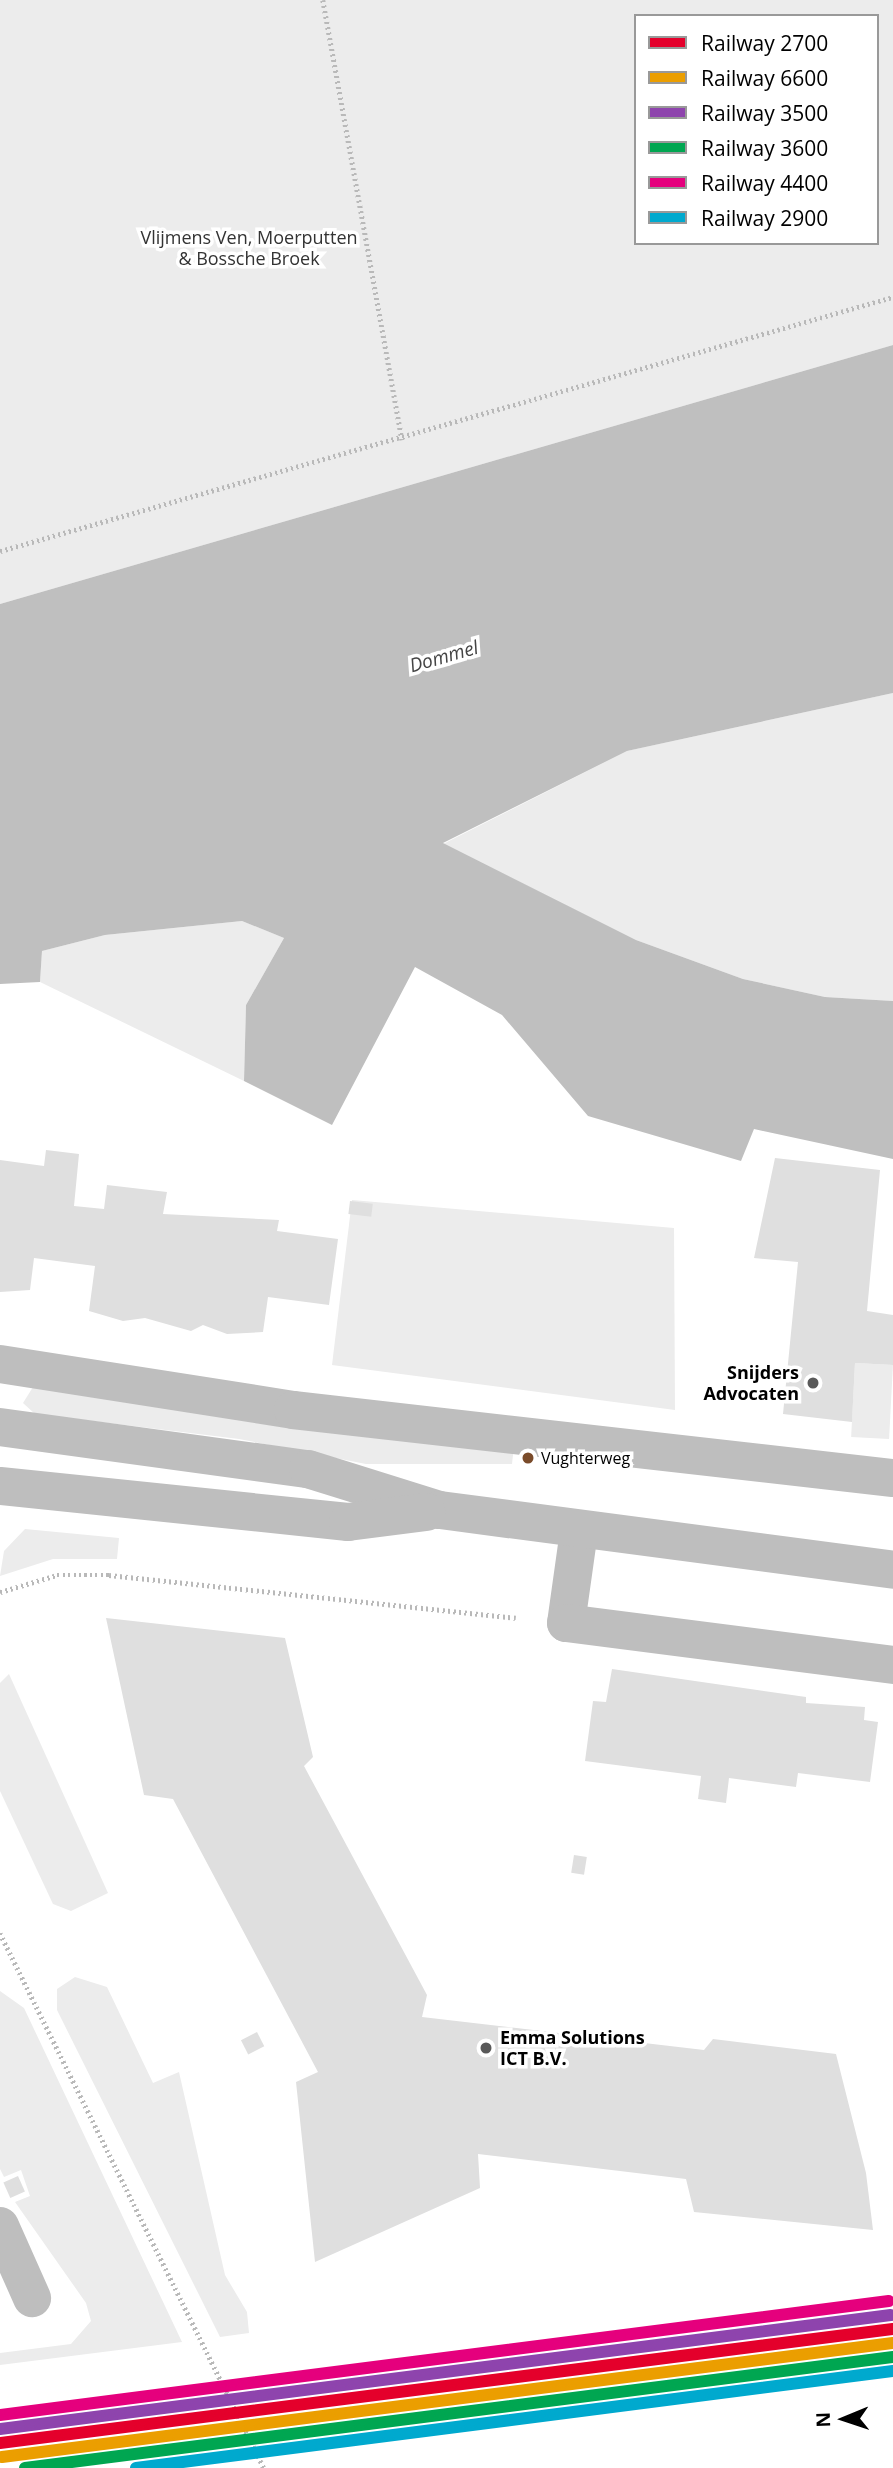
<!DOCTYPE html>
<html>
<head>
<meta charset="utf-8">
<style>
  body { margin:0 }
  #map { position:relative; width:893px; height:2468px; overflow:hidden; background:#fff; font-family:"Open Sans",sans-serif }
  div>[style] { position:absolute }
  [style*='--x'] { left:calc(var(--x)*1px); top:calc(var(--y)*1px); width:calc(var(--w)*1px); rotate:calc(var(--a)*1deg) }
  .green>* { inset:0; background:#ececec; transform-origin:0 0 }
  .water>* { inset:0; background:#bfbfbf }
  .building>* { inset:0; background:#dfdfdf; transform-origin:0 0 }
  .path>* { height:4.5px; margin-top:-2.25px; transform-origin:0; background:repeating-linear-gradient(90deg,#b9b9b9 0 2px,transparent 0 5.5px) }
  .minor>* { height:38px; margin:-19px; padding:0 19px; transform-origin:19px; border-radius:19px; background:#bebebe }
  .major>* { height:38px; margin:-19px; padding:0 19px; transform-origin:19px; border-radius:19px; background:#bebebe }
  .rail-1>* { height:12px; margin:-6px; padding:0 6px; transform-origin:6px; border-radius:6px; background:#e4002b }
  .rail-2>* { height:12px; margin:-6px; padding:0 6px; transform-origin:6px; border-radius:6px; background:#eb9e00 }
  .rail-3>* { height:12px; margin:-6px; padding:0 6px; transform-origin:6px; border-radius:6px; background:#8e44ad }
  .rail-4>* { height:12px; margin:-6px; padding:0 6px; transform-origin:6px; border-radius:6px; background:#00a651 }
  .rail-5>* { height:12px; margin:-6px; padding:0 6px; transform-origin:6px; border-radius:6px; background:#e5007d }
  .rail-6>* { height:12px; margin:-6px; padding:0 6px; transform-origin:6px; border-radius:6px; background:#00a9ce }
  .dots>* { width:19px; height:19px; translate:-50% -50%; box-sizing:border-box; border:4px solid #fff; border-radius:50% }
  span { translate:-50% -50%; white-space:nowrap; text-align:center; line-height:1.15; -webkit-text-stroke:7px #fff; paint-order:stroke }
  .bus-label { font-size:16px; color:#000 }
  .left { translate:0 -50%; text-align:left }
  .park-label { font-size:18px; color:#333 }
  .poi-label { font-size:18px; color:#000; font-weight:700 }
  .right { translate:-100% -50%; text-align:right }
  .water-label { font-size:19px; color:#444; font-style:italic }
  .legend { position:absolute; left:634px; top:14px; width:245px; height:231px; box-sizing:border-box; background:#fff; border:2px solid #999; margin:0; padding:9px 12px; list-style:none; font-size:21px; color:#000 }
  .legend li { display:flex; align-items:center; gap:14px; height:35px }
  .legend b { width:35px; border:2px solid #999 }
  .north { position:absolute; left:809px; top:2384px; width:70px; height:70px; -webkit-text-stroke:5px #fff; paint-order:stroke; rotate:268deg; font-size:19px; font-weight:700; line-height:28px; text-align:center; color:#000 }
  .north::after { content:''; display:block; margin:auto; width:24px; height:32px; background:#000; clip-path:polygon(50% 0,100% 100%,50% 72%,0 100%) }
</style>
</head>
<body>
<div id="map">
  <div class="green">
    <div style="clip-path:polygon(evenodd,0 0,893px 0,893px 345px,0 604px,0 0,636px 16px,877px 16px,877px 243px,636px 243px,636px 16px)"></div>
    <div style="clip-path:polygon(893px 693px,893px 1001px,825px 997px,743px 979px,636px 940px,443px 844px,627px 751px)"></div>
    <div style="clip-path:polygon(242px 921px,284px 938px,246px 1005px,244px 1081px,40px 982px,42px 951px,105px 935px)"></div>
    <div style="clip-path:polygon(352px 1200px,674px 1228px,675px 1410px,332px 1365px)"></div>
    <div style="left:855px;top:1363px;width:38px;height:74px;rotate:3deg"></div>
    <div style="clip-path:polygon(33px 1387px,514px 1446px,512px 1464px,366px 1464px,239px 1439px,35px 1414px,23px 1403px)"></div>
    <div style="clip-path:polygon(25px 1529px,119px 1538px,117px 1559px,53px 1559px,0 1576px,4px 1551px)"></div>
    <div style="clip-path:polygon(9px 1674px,108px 1893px,71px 1911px,53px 1904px,0 1791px,0 1683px)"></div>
    <div style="clip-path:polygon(75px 1977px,107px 1987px,153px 2083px,179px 2072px,225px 2275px,247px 2312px,249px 2333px,220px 2337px,57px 2010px,57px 1989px)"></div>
    <div style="clip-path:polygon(0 1991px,24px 2008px,182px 2342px,0 2365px,0 2353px,71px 2344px,91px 2321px,86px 2303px,15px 2202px,30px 2196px,21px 2170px,4px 2177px,0 2169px)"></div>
  </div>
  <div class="water">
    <div style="clip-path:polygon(893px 345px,893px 693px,627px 751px,443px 843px,636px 940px,743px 979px,825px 997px,893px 1001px,893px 1159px,754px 1129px,741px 1161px,588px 1116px,502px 1015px,415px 967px,332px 1125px,244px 1081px,246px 1005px,284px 938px,242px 921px,105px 935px,42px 951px,40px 982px,0 984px,0 604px)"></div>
  </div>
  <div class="building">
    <div style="clip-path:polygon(46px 1150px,79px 1154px,74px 1206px,104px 1209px,107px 1185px,167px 1192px,163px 1214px,279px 1220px,277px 1231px,338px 1239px,329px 1305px,268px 1297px,263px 1332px,227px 1334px,203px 1325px,191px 1331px,145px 1318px,123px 1321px,89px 1311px,95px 1266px,34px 1258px,30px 1290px,0 1292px,0 1160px,44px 1166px)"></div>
    <div style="clip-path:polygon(775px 1158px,880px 1170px,867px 1311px,893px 1315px,893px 1365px,855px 1363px,852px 1422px,783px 1414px,798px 1262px,754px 1258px)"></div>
    <div style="left:350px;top:1201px;width:23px;height:13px;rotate:7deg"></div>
    <div style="clip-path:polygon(106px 1618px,285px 1638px,313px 1757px,304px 1766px,427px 1995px,422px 2017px,704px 2050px,713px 2039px,836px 2054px,866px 2173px,873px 2230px,694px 2212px,686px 2179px,478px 2154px,480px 2188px,315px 2262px,296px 2082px,318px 2072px,173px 1799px,144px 1795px)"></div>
    <div style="clip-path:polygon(612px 1669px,806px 1697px,806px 1703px,865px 1707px,864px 1720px,878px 1722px,870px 1782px,798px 1773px,796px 1787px,729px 1778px,726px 1803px,698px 1799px,701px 1776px,585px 1761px,593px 1701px,606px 1702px)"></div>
    <div style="left:574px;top:1855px;width:13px;height:18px;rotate:9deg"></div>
    <div style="left:257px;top:2032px;width:16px;height:18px;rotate:63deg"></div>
    <div style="left:18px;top:2176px;width:17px;height:16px;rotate:66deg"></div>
  </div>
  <div class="path">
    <div style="--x:323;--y:0;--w:447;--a:79.8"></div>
    <div style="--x:0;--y:551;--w:928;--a:-15.88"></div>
    <div style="--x:0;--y:1592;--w:59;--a:-16.6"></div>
    <div style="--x:57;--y:1575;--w:52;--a:0"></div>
    <div style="--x:109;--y:1575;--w:409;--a:6"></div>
    <div style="--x:0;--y:1933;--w:597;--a:63.74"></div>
  </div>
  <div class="minor">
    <div style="--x:0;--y:1364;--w:297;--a:8.9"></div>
    <div style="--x:293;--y:1410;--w:604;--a:6.47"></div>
    <div style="--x:579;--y:1531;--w:93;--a:98"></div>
    <div style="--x:566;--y:1623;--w:330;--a:7.3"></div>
    <div style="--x:0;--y:2226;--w:79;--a:66"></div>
  </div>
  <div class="major">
    <div style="--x:0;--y:1427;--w:311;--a:7.8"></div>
    <div style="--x:308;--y:1469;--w:138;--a:17.3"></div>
    <div style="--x:440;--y:1510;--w:457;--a:7.5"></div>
    <div style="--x:0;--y:1486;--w:350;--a:5.9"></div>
    <div style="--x:348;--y:1522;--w:79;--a:-7.3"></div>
  </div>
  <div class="rail-1">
    <div style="--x:0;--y:2443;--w:900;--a:-7.28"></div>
  </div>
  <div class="rail-2">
    <div style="--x:2;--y:2457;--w:898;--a:-7.29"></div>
  </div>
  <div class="rail-3">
    <div style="--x:0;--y:2429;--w:898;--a:-7.29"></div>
  </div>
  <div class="rail-4">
    <div style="--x:25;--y:2468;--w:875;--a:-7.29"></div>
  </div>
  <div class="rail-5">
    <div style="--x:0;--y:2415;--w:896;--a:-7.31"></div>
  </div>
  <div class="rail-6">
    <div style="--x:136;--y:2468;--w:763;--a:-7.3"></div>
  </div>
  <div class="dots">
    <div style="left:813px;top:1383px;background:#595959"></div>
    <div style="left:528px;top:1458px;background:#7a4b2a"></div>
    <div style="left:486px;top:2048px;background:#595959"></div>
  </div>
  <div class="bus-label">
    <span class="left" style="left:541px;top:1458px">Vughterweg</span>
  </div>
  <div class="park-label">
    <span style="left:249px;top:248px">Vlijmens Ven, Moerputten<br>&amp; Bossche Broek</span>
  </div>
  <div class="poi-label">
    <span class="right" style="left:799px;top:1383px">Snijders<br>Advocaten</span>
    <span class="left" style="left:500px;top:2048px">Emma Solutions<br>ICT B.V.</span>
  </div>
  <div class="water-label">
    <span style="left:444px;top:657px;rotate:-16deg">Dommel</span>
  </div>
  <ul class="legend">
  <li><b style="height:9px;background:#e4002b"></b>Railway 2700</li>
  <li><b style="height:9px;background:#eb9e00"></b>Railway 6600</li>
  <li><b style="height:9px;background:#8e44ad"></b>Railway 3500</li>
  <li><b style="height:9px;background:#00a651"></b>Railway 3600</li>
  <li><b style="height:9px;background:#e5007d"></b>Railway 4400</li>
  <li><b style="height:9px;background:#00a9ce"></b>Railway 2900</li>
  </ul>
  <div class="north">N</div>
</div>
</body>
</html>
